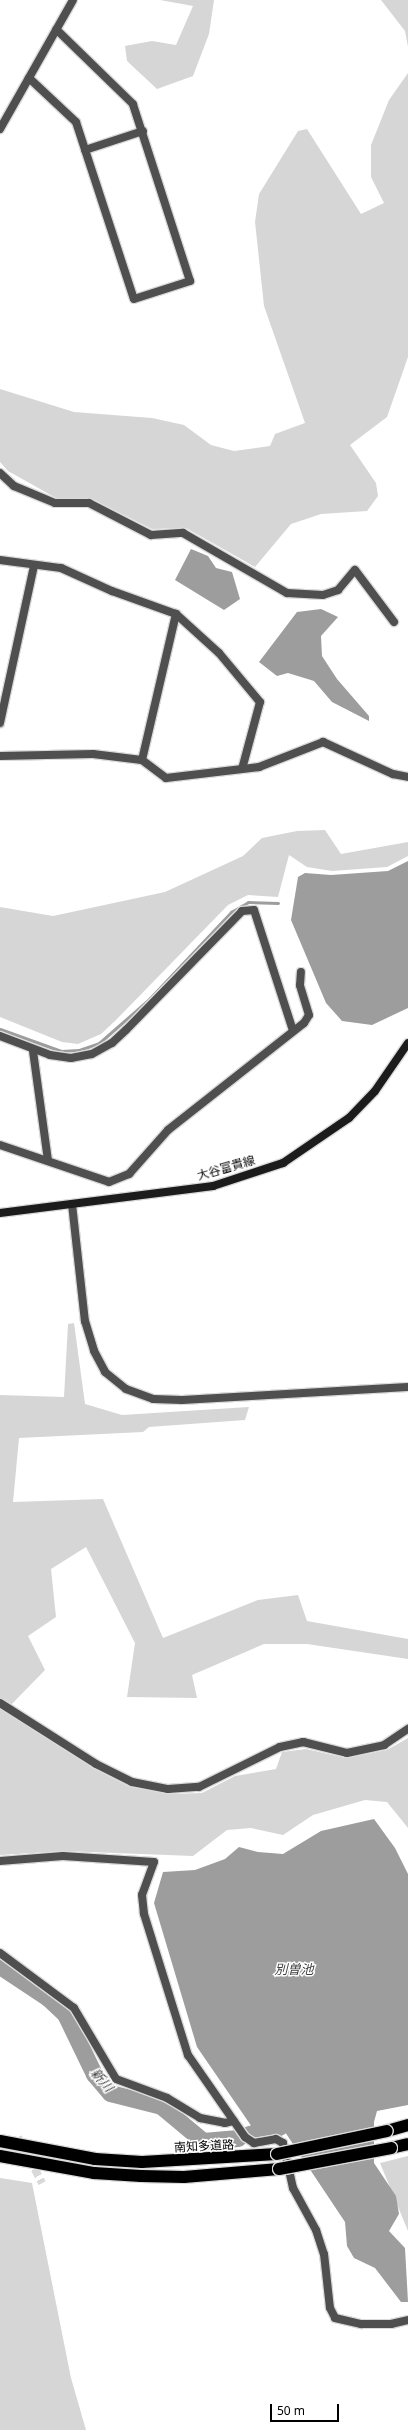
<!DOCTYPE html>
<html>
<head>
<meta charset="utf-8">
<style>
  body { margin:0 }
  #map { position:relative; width:408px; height:2430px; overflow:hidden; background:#fff; font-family:"Noto Sans","Noto Sans JP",sans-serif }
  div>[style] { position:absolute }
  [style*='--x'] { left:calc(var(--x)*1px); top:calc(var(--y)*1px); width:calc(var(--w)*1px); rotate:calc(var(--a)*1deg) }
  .green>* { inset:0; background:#d6d6d6 }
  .water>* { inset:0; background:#9d9d9d }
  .stream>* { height:3px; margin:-1.5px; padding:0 1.5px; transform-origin:1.5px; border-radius:1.5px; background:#9d9d9d }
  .river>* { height:17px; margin:-8.5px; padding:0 8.5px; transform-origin:8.5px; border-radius:8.5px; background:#9d9d9d }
  .minor-tunnel>* { height:8px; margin-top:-4px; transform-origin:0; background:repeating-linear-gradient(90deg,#d9d9d9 0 8px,transparent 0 12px) }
  .roads { filter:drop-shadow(1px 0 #dbdbdb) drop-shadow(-1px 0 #dbdbdb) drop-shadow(0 1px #dbdbdb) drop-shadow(0 -1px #dbdbdb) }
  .minor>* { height:8px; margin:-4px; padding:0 4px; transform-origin:4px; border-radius:4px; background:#4f4f4f }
  .tertiary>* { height:8px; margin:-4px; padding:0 4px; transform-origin:4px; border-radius:4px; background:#4f4f4f }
  .secondary>* { height:8px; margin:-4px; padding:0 4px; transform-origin:4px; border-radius:4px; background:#1c1c1c }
  .motorway>* { height:12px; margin:-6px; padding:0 6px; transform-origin:6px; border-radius:6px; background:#000 }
  .bridges { filter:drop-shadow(1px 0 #dbdbdb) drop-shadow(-1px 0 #dbdbdb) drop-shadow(0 1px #dbdbdb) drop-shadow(0 -1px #dbdbdb) }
  .motorway-bridge>* { height:12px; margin:-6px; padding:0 6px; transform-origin:6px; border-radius:6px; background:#000 }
  span { translate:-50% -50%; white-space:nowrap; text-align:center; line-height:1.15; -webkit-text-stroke:3px #fff; paint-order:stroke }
  .street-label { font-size:12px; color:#000 }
  .water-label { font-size:13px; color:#3e3e3e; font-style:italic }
  .scale { position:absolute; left:270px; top:2404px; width:69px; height:18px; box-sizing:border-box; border:2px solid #000; border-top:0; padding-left:5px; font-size:12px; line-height:14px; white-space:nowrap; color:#000; -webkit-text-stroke:3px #fff; paint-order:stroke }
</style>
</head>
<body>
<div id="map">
  <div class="green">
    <div style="clip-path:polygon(160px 0,214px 0,209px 34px,193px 76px,157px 89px,127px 61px,125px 46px,152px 41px,176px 45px,193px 6px)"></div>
    <div style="clip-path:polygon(381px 0,408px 0,408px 47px,405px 31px)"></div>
    <div style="clip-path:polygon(408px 73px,408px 357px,387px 417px,350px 445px,376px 483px,378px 496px,367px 511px,321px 514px,291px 524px,255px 567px,186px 528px,152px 529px,92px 499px,56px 498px,8px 471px,0 462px,0 389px,74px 412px,152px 418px,184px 425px,211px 445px,234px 451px,270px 446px,275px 434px,305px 423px,264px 306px,255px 222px,259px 194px,298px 131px,307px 129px,361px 214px,384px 203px,371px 177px,371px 145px,389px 100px)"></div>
    <div style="clip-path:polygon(325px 830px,341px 854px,408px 842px,408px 856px,387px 867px,332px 871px,307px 867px,289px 855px,278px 897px,248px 895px,228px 905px,116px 1020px,101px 1034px,78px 1044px,62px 1042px,0 1017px,0 907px,53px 916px,165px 892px,243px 856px,262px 838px,297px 831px)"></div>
    <div style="clip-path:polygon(74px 1323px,85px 1404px,122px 1415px,249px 1407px,245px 1420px,149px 1427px,143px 1432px,19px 1438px,13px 1502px,103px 1499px,163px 1638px,258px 1600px,298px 1595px,307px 1621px,408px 1639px,408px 1659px,307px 1644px,264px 1644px,192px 1675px,197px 1698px,127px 1697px,135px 1643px,86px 1547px,51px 1569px,56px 1617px,28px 1636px,45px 1670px,5px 1711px,93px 1768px,128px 1786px,169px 1794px,202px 1793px,235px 1776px,276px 1769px,282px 1752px,306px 1749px,346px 1758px,387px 1750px,408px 1738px,408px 1828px,387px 1802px,365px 1800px,313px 1815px,283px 1835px,251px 1828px,227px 1830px,193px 1856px,64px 1851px,0 1855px,0 1395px,64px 1397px,68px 1324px)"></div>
    <div style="clip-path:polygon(408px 2156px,408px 2231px,380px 2163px)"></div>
    <div style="clip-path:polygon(0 2178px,32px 2183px,71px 2378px,86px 2430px,0 2430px)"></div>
  </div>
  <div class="water">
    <div style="clip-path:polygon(191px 549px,208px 556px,216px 568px,232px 572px,240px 599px,224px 610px,175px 580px)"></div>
    <div style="clip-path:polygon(321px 609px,338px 617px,321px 636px,322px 656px,337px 679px,369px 716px,369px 721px,332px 702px,314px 681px,288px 673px,277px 676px,259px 662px,297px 612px)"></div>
    <div style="clip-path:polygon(408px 861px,408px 1008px,372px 1025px,342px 1021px,326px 1003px,291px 920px,298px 877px,305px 873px,331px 875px,388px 871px)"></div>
    <div style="clip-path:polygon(374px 1819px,395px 1848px,408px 1874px,408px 2105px,377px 2111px,374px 2122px,374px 2163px,396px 2196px,399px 2214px,389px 2231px,405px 2248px,408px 2302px,401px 2302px,375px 2268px,354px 2258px,347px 2246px,345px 2222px,279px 2123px,252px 2127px,197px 2047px,154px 1903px,163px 1872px,195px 1870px,225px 1859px,239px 1847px,258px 1852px,283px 1854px,321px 1831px)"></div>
  </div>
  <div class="stream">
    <div style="--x:0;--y:1029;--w:65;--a:19.8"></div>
    <div style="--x:61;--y:1051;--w:18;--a:-3"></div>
    <div style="--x:79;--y:1050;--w:21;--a:-19"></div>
    <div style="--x:99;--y:1043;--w:67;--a:-41.3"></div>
    <div style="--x:149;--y:999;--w:120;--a:-46.7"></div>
    <div style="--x:231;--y:912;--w:20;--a:-30"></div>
    <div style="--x:248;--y:902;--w:30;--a:2"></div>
  </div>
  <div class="river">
    <div style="--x:0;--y:1966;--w:58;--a:33.7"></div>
    <div style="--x:48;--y:1998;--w:23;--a:43"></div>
    <div style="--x:65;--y:2014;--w:67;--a:64.2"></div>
    <div style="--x:94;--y:2074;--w:25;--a:50"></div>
    <div style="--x:110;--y:2093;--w:53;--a:14.3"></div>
    <div style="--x:161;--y:2106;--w:55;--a:39.8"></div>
    <div style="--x:203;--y:2141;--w:35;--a:-5"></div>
    <div style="--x:249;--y:2134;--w:31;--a:-13"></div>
  </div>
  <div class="minor-tunnel">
    <div style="--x:18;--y:2137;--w:52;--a:62.4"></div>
  </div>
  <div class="roads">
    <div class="minor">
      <div style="--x:29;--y:78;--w:64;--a:43.1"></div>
      <div style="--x:76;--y:122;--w:186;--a:71.9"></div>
      <div style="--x:134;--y:299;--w:59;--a:-17.8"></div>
      <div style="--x:190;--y:281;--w:186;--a:-107.9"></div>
      <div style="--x:133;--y:104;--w:107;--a:-135.8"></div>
      <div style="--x:85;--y:150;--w:61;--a:-18.1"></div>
      <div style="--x:0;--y:473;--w:19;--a:43"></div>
      <div style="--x:14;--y:486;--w:44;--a:22.5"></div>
      <div style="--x:55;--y:503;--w:34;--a:0"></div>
      <div style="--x:89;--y:503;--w:70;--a:27.3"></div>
      <div style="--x:151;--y:535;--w:32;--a:-4"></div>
      <div style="--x:183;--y:533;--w:120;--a:30"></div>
      <div style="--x:287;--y:593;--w:36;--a:3"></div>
      <div style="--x:323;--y:595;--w:16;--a:-18"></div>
      <div style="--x:338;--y:590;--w:26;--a:-50"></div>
      <div style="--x:355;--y:570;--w:65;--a:53.1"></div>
      <div style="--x:0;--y:560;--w:62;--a:7.5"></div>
      <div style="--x:61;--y:568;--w:56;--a:24.3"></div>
      <div style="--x:112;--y:591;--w:68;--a:19.8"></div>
      <div style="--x:176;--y:614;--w:58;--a:42.2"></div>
      <div style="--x:219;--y:653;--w:64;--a:50.1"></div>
      <div style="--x:260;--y:702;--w:69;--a:105"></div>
      <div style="--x:0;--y:723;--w:161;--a:-77.8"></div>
      <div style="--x:0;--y:756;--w:93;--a:-1.2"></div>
      <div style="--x:93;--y:754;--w:49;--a:7"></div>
      <div style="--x:142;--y:760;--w:30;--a:37"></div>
      <div style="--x:166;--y:778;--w:94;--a:-6.7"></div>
      <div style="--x:259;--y:767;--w:69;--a:-21.3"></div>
      <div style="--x:323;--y:742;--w:77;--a:24.6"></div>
      <div style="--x:393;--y:774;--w:15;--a:11"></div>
      <div style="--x:142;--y:760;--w:150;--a:-76.9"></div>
      <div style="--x:0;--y:1036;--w:53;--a:20.8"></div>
      <div style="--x:50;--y:1055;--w:21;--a:8"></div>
      <div style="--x:71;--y:1058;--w:21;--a:-11"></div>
      <div style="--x:92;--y:1054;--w:23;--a:-29"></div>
      <div style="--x:112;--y:1043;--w:19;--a:-43"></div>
      <div style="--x:126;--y:1030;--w:166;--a:-45.7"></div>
      <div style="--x:242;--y:911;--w:12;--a:-5"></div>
      <div style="--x:254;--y:910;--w:127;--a:72.1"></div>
      <div style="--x:33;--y:1051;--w:110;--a:82.2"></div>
      <div style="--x:0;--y:1145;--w:115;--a:18.7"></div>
      <div style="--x:109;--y:1182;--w:22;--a:-22"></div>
      <div style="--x:129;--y:1174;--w:59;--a:-48.4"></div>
      <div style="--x:168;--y:1130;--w:173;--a:-38.2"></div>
      <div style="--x:304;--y:1023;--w:9;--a:-58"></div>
      <div style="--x:309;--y:1015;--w:31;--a:-107"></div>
      <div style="--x:300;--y:985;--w:13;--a:-86"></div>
      <div style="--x:72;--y:1204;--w:118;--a:83.7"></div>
      <div style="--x:85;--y:1321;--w:31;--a:73"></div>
      <div style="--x:94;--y:1351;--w:24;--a:62"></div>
      <div style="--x:105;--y:1372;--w:27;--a:39"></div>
      <div style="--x:126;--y:1389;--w:29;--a:20"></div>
      <div style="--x:153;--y:1399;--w:29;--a:2"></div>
      <div style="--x:182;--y:1400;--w:226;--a:-3.3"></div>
      <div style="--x:0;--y:1703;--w:114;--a:32.4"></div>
      <div style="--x:96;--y:1764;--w:40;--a:26.6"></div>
      <div style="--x:132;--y:1782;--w:37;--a:11"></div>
      <div style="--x:168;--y:1789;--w:31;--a:-4"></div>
      <div style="--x:199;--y:1787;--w:90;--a:-26.3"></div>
      <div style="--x:280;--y:1747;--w:24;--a:-12"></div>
      <div style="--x:303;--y:1742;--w:45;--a:14"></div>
      <div style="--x:347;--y:1753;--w:38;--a:-12"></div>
      <div style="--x:384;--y:1745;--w:29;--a:-34"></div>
      <div style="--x:0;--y:1861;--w:63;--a:-4.5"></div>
      <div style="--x:63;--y:1856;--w:91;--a:3.8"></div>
      <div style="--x:154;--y:1862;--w:35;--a:110"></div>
      <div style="--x:142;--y:1895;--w:19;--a:84"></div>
      <div style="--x:144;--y:1914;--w:148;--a:72.7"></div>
      <div style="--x:188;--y:2055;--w:100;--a:55.2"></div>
      <div style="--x:245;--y:2137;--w:11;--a:34"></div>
      <div style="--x:254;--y:2143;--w:22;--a:-10"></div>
      <div style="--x:276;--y:2139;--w:8;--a:30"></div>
      <div style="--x:283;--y:2143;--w:46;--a:77.5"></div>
      <div style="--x:293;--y:2188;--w:48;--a:61.3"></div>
      <div style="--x:316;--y:2230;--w:25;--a:72"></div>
      <div style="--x:324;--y:2254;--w:54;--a:83.7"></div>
      <div style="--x:330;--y:2308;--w:11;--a:63"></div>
      <div style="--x:335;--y:2318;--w:27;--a:13"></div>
      <div style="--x:361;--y:2324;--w:30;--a:0"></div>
      <div style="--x:391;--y:2324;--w:17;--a:-13"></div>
      <div style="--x:0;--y:1953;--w:92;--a:36.6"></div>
      <div style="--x:74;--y:2008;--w:82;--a:59.4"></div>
      <div style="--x:116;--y:2079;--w:54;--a:20.4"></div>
      <div style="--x:167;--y:2098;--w:39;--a:31"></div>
      <div style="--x:200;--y:2118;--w:25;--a:11"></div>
      <div style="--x:225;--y:2123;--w:9;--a:-13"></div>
    </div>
    <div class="tertiary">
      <div style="--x:0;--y:129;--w:148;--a:-60.5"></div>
    </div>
    <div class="secondary">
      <div style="--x:0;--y:1213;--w:215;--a:-7.2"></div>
      <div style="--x:213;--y:1186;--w:74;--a:-18.2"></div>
      <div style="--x:283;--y:1163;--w:80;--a:-34.3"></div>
      <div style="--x:349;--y:1118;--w:37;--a:-46"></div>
      <div style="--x:375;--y:1091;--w:58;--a:-55.5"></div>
    </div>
    <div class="motorway">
      <div style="--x:387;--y:2131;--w:22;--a:-16"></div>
      <div style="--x:0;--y:2141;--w:97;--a:10.7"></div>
      <div style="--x:95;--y:2159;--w:47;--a:3.7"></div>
      <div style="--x:142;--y:2162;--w:135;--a:-3.4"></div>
      <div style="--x:391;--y:2148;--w:17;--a:-13"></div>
      <div style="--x:0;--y:2156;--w:96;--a:10.3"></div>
      <div style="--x:94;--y:2173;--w:47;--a:3.7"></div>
      <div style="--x:141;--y:2176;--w:43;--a:1.3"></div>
      <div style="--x:184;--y:2177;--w:95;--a:-4.8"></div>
    </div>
  </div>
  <div class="bridges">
    <div class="motorway-bridge">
      <div style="--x:277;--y:2154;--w:112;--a:-11.8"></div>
      <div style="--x:279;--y:2169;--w:114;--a:-10.6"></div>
    </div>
  </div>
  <div class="street-label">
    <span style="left:226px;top:1168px;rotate:-16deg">大谷富貴線</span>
    <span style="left:204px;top:2146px;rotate:-3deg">南知多道路</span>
  </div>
  <div class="water-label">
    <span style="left:294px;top:1969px">別曽池</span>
    <span style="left:102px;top:2080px;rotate:49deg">新川</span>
  </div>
  <div class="scale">50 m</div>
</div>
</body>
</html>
